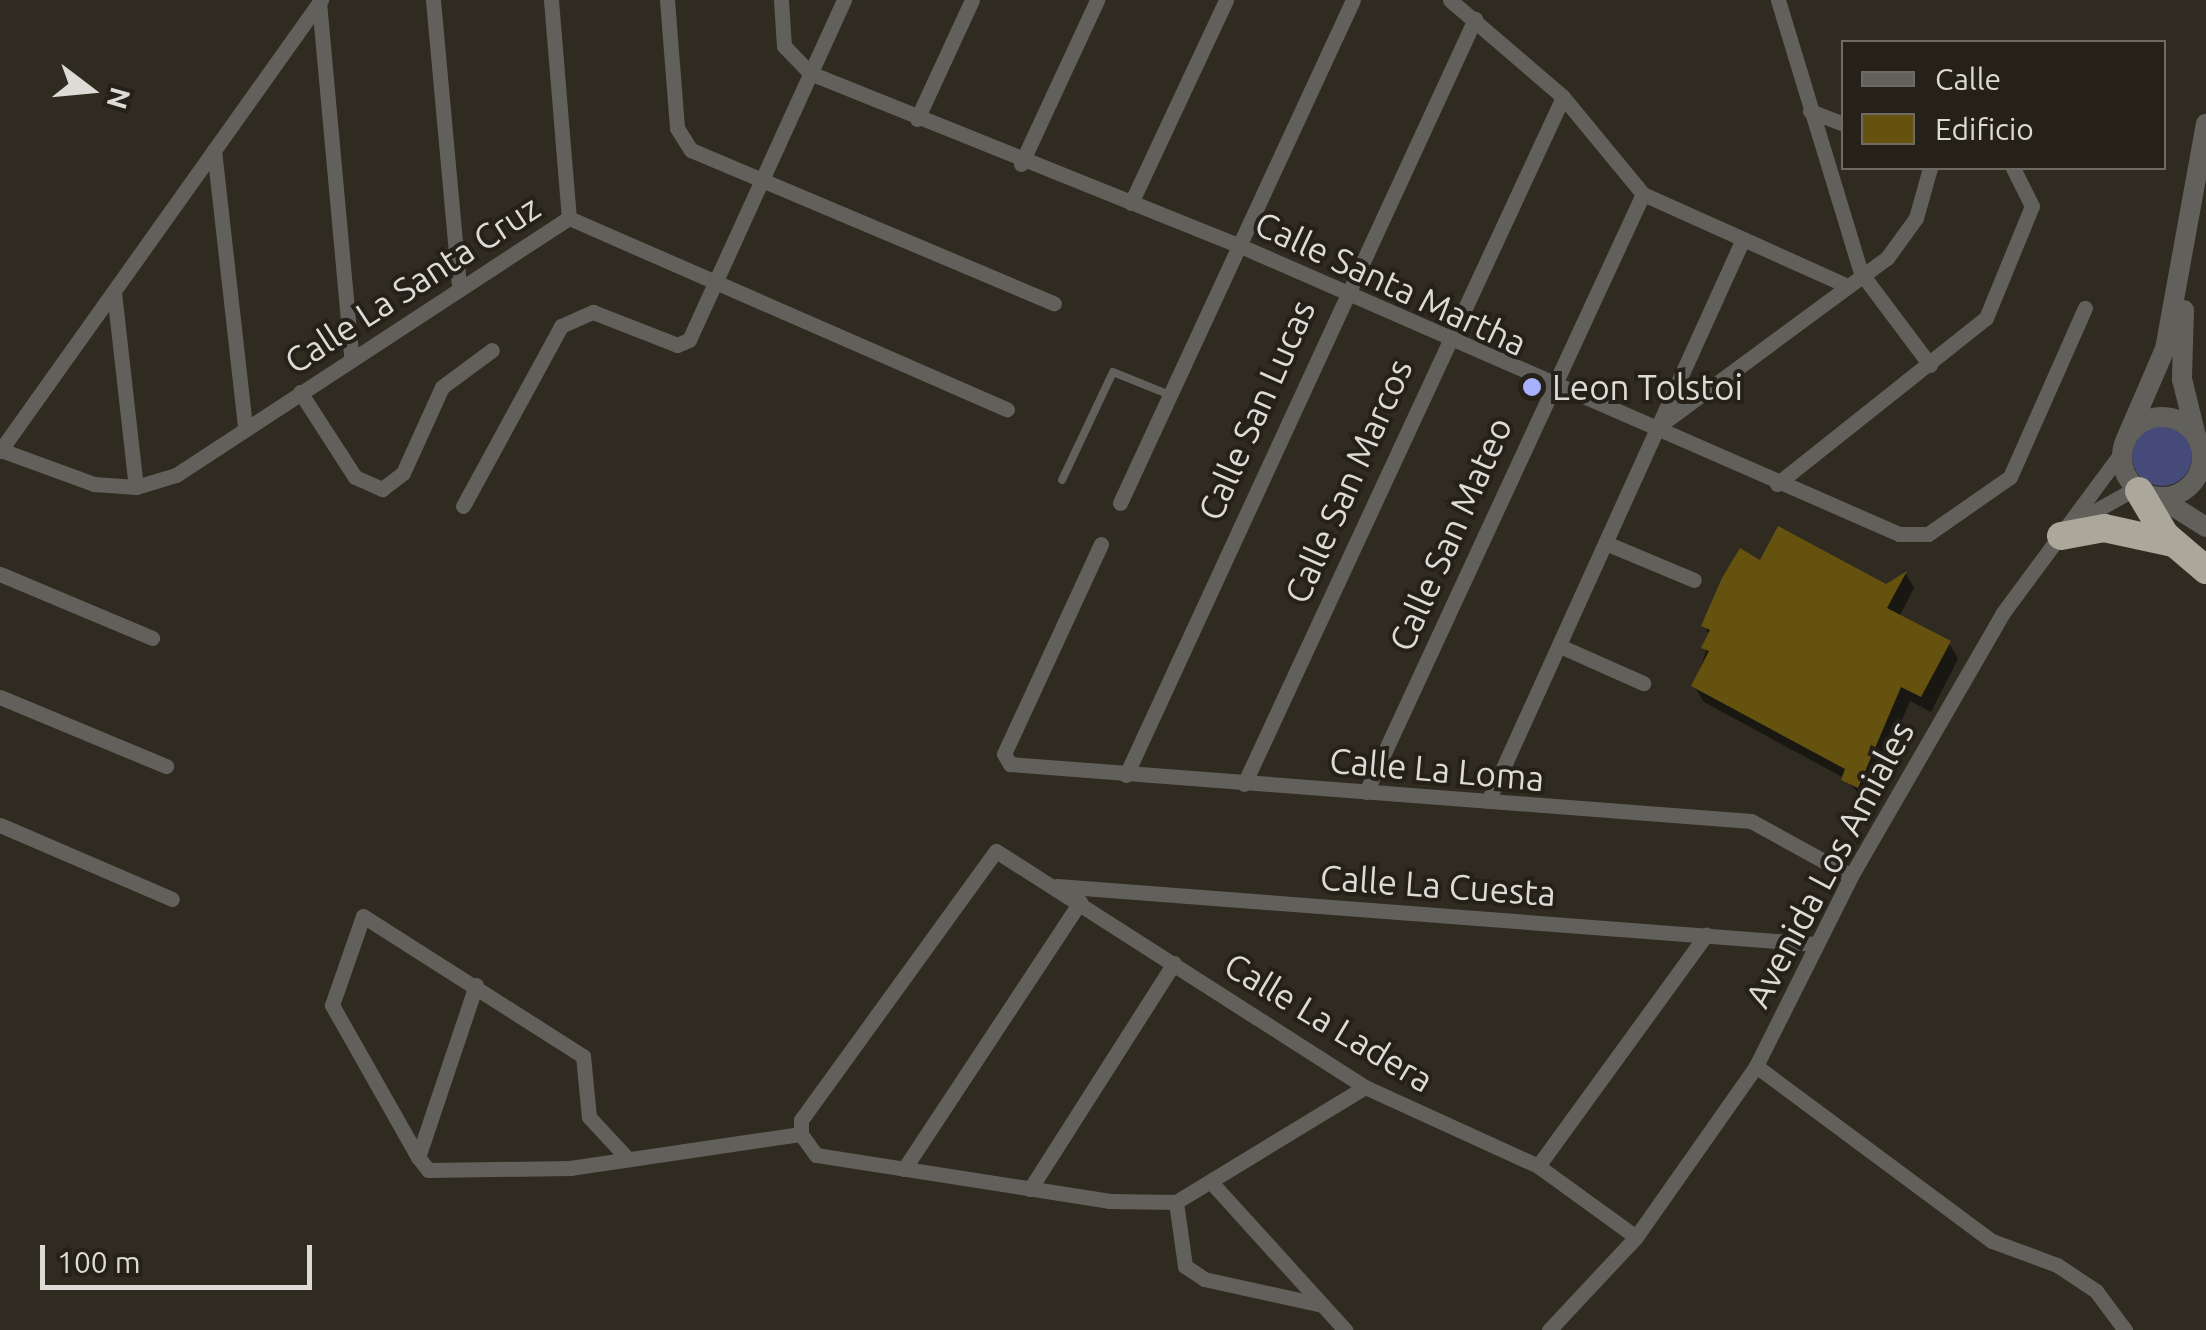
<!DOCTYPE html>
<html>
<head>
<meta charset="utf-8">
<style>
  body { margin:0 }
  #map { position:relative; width:2206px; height:1330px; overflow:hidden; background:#2f2b21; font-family:Ubuntu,sans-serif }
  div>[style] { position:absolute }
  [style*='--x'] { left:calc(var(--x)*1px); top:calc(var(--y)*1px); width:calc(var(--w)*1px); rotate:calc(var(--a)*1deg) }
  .green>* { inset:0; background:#454a79 }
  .round { border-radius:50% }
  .shadow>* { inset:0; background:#0007 }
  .building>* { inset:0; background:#66520f }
  .service>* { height:8px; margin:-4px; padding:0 4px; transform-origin:4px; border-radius:4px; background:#61605b }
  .minor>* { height:15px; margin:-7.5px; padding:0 7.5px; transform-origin:7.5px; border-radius:7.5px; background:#61605b }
  .tertiary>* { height:20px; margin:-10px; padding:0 10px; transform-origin:10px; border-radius:10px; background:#61605b }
  .tertiary>.ring { margin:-10px; padding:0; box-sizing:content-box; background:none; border:20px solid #61605b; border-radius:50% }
  .motorway>* { height:28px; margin:-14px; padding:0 14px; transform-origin:14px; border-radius:14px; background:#aba79b }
  .dots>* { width:28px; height:28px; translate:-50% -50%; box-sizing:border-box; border:5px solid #252118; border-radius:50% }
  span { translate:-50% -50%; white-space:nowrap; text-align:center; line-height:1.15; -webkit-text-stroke:8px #252118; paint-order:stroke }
  .street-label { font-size:35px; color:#dddbd5 }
  .poi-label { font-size:35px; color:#dddbd5 }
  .left { translate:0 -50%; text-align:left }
  .legend { position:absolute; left:1841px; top:40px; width:325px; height:130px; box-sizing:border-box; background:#252118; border:2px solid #6f6b64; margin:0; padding:12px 18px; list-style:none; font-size:30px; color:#dddbd5 }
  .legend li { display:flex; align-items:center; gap:20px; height:50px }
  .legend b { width:50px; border:2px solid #6f6b64 }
  .north { position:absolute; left:40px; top:40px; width:100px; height:100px; -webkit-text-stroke:8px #252118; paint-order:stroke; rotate:106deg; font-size:28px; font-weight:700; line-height:40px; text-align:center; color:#dddbd5 }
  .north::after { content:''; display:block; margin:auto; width:35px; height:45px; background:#dddbd5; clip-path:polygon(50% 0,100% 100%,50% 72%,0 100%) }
  .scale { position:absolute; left:40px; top:1245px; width:272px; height:45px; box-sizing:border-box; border:5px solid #dddbd5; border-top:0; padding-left:12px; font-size:30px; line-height:35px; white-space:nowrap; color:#dddbd5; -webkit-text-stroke:8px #252118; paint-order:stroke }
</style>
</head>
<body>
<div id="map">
  <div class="green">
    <div class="round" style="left:2132px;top:426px;width:60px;height:60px"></div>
  </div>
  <div class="shadow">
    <div style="clip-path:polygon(1761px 563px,1887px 587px,1906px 574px,1914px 588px,1899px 617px,1949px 643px,1958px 659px,1931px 712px,1910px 701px,1867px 802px,1844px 778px,1704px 702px,1694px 686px,1711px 637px,1704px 626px)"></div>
  </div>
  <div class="building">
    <div style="clip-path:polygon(1778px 526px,1886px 584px,1907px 571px,1887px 608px,1951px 641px,1921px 697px,1901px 687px,1858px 788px,1841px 780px,1845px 769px,1691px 686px,1709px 651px,1701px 648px,1710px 630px,1701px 626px,1722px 578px,1740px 548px,1760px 560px)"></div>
  </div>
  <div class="service">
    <div style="--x:1062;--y:480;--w:119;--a:-64.7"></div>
    <div style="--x:1113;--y:372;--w:61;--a:22"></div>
  </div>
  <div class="minor">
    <div style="--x:433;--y:0;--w:284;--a:84.8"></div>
    <div style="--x:551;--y:0;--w:219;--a:85.3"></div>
    <div style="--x:667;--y:0;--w:128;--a:85.5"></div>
    <div style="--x:677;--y:128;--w:26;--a:58"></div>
    <div style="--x:691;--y:150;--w:394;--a:22.9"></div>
    <div style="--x:781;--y:0;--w:46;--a:86.3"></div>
    <div style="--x:784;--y:46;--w:37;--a:46"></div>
    <div style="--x:810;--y:73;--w:459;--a:21.9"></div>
    <div style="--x:1236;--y:244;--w:724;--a:23.62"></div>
    <div style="--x:1899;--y:534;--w:29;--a:0"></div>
    <div style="--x:1928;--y:534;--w:100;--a:-34.8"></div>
    <div style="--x:2010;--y:477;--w:185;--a:-66.1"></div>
    <div style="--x:1450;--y:0;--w:149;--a:40.6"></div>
    <div style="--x:1563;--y:97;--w:126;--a:50.5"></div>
    <div style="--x:1643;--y:194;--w:219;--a:24.2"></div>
    <div style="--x:1778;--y:0;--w:285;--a:73.1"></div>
    <div style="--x:1861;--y:273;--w:115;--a:53.1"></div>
    <div style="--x:319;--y:2;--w:355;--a:84.8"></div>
    <div style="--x:1810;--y:111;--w:36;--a:21"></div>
    <div style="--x:917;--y:119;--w:131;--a:-65.2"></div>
    <div style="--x:214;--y:150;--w:280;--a:83.6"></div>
    <div style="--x:1021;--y:164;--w:181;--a:-65.1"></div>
    <div style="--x:1131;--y:203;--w:224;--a:-64.9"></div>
    <div style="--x:569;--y:218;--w:478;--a:23.6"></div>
    <div style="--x:114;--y:292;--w:196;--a:83.6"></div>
    <div style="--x:300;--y:392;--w:101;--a:57.1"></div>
    <div style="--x:355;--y:477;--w:30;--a:24"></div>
    <div style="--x:382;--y:489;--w:26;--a:-37"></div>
    <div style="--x:403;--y:473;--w:94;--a:-65.6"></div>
    <div style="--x:442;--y:387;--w:62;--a:-36.5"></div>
    <div style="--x:1667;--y:420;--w:273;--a:-36.4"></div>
    <div style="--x:1887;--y:258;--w:49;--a:-54.1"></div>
    <div style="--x:1916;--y:218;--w:52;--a:-74.4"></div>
    <div style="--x:1;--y:450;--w:99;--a:20.1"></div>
    <div style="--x:94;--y:484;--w:42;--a:4.1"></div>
    <div style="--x:136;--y:487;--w:42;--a:-16.7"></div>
    <div style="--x:176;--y:475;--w:470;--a:-33.2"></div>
    <div style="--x:0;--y:451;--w:554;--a:-54.56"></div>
    <div style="--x:1777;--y:484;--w:267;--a:-38.5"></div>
    <div style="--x:1986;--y:318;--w:121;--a:-67.7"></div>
    <div style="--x:2032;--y:206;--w:42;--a:-116.6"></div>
    <div style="--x:1120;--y:503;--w:554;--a:-65.15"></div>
    <div style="--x:463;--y:506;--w:205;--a:-61.4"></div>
    <div style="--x:561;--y:326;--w:35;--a:-24"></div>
    <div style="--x:593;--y:312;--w:90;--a:21.4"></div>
    <div style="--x:677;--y:345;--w:13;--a:-23"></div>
    <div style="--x:689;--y:340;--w:374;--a:-65.5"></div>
    <div style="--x:2077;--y:521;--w:68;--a:-29.2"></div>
    <div style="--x:1101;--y:544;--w:231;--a:114.8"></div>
    <div style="--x:1004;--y:754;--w:12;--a:59"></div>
    <div style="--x:1010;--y:764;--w:743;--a:4.4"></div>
    <div style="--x:1751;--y:821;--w:114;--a:28.8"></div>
    <div style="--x:1608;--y:544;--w:93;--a:22.7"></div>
    <div style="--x:0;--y:574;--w:165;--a:22.8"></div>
    <div style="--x:1562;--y:647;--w:89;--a:24"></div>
    <div style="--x:0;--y:697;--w:180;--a:22.6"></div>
    <div style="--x:1126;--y:775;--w:833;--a:-65.22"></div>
    <div style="--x:1244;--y:784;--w:757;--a:-65.09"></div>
    <div style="--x:1366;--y:792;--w:659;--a:-65.15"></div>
    <div style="--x:1488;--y:801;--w:617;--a:-65.59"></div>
    <div style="--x:0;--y:825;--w:187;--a:23.3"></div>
    <div style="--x:1057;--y:886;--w:761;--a:4.37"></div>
    <div style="--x:476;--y:985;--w:182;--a:108.6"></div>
    <div style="--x:418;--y:1157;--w:16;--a:52"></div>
    <div style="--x:428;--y:1170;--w:142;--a:-0.8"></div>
    <div style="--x:570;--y:1168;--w:233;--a:-8.4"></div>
    <div style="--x:1756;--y:1066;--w:294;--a:36.6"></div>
    <div style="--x:1992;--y:1241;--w:69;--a:20.3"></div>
    <div style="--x:2057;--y:1265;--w:47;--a:33.7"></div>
    <div style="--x:2096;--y:1291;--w:49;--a:53.4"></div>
    <div style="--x:1365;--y:1087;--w:221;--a:148.7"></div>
    <div style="--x:1176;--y:1202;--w:66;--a:-179.1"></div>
    <div style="--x:1110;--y:1201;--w:298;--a:-171.1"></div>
    <div style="--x:816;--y:1155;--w:26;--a:-126"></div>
    <div style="--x:801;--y:1134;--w:14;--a:-90"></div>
    <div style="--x:801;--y:1120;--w:332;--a:-54.1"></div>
    <div style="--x:996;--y:851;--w:438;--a:32.6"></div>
    <div style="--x:1365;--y:1087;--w:190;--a:24.5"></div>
    <div style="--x:1538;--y:1166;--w:121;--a:35.9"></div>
    <div style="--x:418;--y:1157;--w:175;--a:-119.5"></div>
    <div style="--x:332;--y:1005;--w:94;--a:-70.8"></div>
    <div style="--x:363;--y:916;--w:261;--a:32.5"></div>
    <div style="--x:583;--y:1056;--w:61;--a:84.4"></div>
    <div style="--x:589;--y:1117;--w:57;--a:47.1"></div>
    <div style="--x:1538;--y:1166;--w:286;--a:-54"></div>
    <div style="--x:904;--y:1169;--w:320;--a:-56.6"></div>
    <div style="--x:1211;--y:1182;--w:200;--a:47.8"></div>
    <div style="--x:1030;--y:1189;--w:268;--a:-57.5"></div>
    <div style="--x:1176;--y:1202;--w:65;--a:82"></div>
    <div style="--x:1185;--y:1266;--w:23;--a:34"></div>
    <div style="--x:1204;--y:1279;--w:121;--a:12.4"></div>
    <div style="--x:1549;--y:1330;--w:127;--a:-46.9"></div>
    <div style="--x:1636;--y:1237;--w:209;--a:-54.9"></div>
    <div style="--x:1756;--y:1066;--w:212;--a:-63.4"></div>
    <div style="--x:1851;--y:876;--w:302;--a:-60"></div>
    <div style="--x:2002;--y:614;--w:202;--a:-53.5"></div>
  </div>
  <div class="tertiary">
    <div style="--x:2184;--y:310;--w:69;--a:91.7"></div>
    <div style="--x:2182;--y:379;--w:59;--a:76.2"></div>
    <div class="ring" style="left:2122px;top:417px;width:60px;height:60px"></div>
    <div style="--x:2126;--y:439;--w:98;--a:-66.6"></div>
    <div style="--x:2165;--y:349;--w:229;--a:-79.7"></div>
    <div style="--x:2160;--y:498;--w:54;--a:32.2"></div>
  </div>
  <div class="motorway">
    <div style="--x:2139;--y:491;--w:51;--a:59.4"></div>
    <div style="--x:2165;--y:535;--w:54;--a:40.5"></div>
    <div style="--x:2061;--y:536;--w:44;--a:-10.5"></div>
    <div style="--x:2104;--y:528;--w:71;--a:12.3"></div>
  </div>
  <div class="dots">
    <div style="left:1532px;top:387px;background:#a7b1fc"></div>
  </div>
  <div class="street-label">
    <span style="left:1391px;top:283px;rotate:25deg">Calle Santa Martha</span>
    <span style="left:412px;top:284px;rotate:-33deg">Calle La Santa Cruz</span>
    <span style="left:1256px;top:410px;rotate:-66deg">Calle San Lucas</span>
    <span style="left:1348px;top:481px;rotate:-66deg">Calle San Marcos</span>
    <span style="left:1450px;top:534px;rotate:-66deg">Calle San Mateo</span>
    <span style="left:1437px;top:769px;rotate:5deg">Calle La Loma</span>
    <span style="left:1829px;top:864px;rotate:-62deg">Avenida Los Amiales</span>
    <span style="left:1438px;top:885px;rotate:4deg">Calle La Cuesta</span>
    <span style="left:1329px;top:1022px;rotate:31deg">Calle La Ladera</span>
  </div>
  <div class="poi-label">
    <span class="left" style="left:1552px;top:387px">Leon Tolstoi</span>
  </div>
  <ul class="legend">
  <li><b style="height:12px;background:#61605b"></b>Calle</li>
  <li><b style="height:28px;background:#66520f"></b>Edificio</li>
  </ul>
  <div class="north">N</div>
  <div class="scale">100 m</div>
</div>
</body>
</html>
